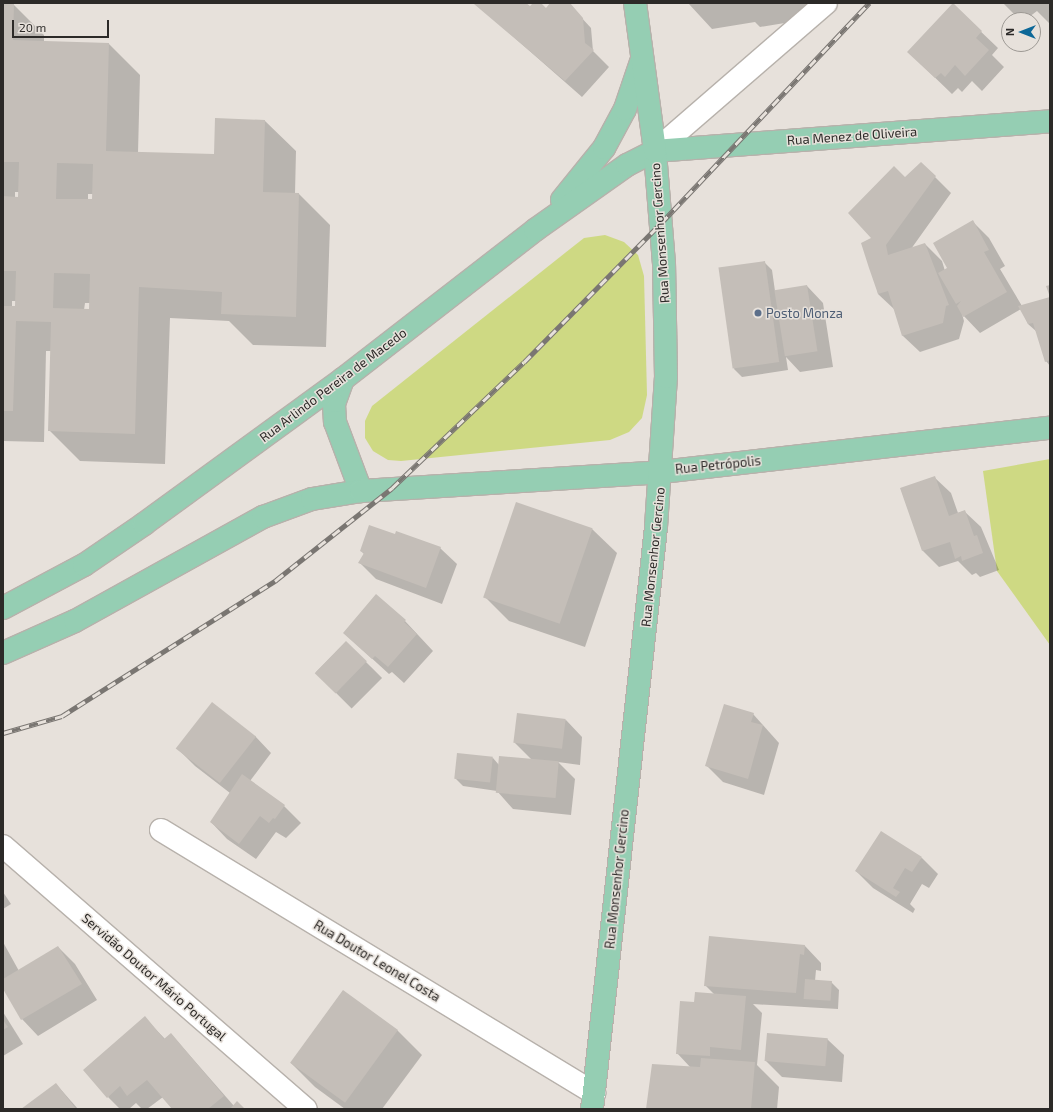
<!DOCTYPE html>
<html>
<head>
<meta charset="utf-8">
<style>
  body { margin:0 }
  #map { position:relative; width:1053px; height:1112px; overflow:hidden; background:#e7e1db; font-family:"Exo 2",sans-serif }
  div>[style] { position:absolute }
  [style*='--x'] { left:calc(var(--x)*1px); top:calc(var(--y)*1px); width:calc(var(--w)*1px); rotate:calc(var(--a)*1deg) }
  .green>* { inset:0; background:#ced983 }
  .shadow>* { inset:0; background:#0003; transform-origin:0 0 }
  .building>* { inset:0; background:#c4beb8; transform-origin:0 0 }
  .roads { filter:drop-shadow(1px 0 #b7b1ab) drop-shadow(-1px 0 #b7b1ab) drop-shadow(0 1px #b7b1ab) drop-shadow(0 -1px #b7b1ab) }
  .minor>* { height:22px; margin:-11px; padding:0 11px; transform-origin:11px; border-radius:11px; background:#fff }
  .primary>* { height:22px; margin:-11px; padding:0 11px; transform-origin:11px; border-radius:11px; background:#95ceb3 }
  .rail>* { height:4.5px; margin-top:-2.25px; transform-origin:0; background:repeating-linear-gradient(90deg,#e7e1db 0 9px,#7a7672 0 18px); box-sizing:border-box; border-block:1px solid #7a7672 }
  .dots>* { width:11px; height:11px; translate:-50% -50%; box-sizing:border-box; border:2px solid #e7e1db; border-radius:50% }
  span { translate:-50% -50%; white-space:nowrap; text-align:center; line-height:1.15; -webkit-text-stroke:3px #e7e1db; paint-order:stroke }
  .street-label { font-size:13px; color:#2c2a28 }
  .service-label { font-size:13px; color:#4e5e75 }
  .left { translate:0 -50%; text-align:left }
  .frame { position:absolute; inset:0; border:4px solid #2c2a28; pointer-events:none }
  .north { position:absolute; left:1001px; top:12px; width:40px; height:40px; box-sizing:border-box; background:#e7e1db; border:1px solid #9c9893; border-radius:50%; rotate:270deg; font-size:11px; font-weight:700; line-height:16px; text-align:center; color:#2c2a28 }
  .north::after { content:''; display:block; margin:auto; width:14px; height:18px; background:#0d6898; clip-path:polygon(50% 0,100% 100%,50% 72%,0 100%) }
  .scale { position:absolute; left:12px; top:20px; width:97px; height:18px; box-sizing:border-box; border:2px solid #2c2a28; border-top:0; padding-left:5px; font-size:12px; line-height:14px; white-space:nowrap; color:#2c2a28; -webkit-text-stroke:3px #e7e1db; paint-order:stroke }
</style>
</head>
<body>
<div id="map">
  <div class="green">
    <div style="clip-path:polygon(605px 235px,624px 242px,638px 255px,644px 276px,647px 395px,642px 418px,629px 432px,610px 440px,401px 461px,388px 460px,373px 451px,365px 438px,365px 421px,372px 406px,570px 249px,584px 238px)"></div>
    <div style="clip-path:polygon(1050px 459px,1050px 645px,997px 571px,983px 471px)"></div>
  </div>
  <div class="shadow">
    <div style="clip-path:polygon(533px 3px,526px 4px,530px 8px,535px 3px,539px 3px,552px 15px,552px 3px,568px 3px,591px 28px,593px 51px,609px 67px,582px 97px,476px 4px)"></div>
    <div style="clip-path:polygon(688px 3px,820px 3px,809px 19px,760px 27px,755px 22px,712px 29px)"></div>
    <div style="clip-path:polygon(1003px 3px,1050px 3px,1050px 24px,1037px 11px,1025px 20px,1020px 20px)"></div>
    <div style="clip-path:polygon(evenodd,3px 4px,13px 4px,44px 35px,44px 42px,109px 44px,140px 75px,138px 153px,215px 155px,216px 119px,265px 121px,296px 151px,295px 194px,299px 194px,330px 225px,326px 347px,253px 345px,229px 321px,170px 318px,165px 464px,80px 461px,49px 430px,52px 351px,46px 351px,44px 442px,3px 441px,3px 4px,15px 192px,19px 192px,19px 198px,15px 198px,15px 192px,3px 4px,88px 194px,93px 194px,93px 200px,88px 200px,88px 194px,3px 4px,12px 301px,17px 301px,16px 307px,12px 307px,12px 301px,3px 4px,85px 303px,90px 303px,90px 310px,84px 310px,85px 303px)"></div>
    <div style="clip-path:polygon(953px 5px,998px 48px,992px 55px,1004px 67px,982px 91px,972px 81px,962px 92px,958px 88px,952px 94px,925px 68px)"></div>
    <div style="clip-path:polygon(921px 163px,951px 193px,911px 249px,925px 244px,942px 261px,945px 271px,949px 269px,973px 222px,989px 238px,1005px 266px,1000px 269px,1022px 306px,1050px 298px,1050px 366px,1046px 361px,1037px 332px,1028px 324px,1021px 309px,980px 333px,962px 314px,964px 321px,959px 339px,920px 352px,903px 336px,895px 310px,878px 294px,872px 238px,905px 179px)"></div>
    <div style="clip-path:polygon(764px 262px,772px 270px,775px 291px,807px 286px,823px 303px,833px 367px,800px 372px,786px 357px,788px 370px,742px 377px,734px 369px)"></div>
    <div style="clip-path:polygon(934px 477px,951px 493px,958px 513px,964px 511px,981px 527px,999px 570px,980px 577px,976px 573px,972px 575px,958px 561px,939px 567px,923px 551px,901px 489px)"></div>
    <div style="clip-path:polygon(592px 529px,617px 553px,585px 647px,509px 621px,485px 597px)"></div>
    <div style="clip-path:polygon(395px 535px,440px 548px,457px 564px,442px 604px,376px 579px,359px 562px,365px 555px,361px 551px)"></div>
    <div style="clip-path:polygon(405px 621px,433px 651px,404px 683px,392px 672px,389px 674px,344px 633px)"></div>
    <div style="left:346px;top:642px;width:51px;height:43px;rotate:45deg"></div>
    <div style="clip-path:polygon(753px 714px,779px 743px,764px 795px,723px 782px,707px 766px)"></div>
    <div style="clip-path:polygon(566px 720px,582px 737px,580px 765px,558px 762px,575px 779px,571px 815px,513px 809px,497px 791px,463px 786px,455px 778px,493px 758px,499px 765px,532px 760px,515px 743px)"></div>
    <div style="clip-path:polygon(255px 736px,271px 753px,250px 781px,284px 806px,301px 823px,286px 838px,276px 832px,256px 859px,227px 839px,211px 822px,230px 793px,195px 766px,179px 750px)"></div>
    <div style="clip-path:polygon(922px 858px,938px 874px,929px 888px,922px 884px,910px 904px,915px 909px,913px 913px,873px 888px,856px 871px)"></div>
    <div style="clip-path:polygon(3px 892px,11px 904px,3px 909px)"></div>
    <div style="clip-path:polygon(710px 937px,805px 946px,821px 963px,821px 971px,816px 970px,815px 981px,831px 982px,839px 990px,838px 1009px,753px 1004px,762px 1013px,757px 1065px,779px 1087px,777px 1109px,648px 1109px,691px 1068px,677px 1053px,695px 1003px,714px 994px,705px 985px)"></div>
    <div style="clip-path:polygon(3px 942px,19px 971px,58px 947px,75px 964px,97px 1000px,38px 1036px,22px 1019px,3px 988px)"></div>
    <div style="clip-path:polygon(343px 991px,398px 1031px,422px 1055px,382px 1109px,345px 1109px,315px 1087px,291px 1063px)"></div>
    <div style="clip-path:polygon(3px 1012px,23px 1044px,3px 1056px)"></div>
    <div style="clip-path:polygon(145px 1018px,165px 1039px,171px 1034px,234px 1106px,244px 1109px,173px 1109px,163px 1097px,147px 1109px,142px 1109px,136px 1103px,129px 1109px,120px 1109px,108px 1097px)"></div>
    <div style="clip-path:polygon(827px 1039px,844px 1055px,842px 1082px,782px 1077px,766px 1061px)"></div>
    <div style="clip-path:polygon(56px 1084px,78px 1109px,23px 1109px)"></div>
  </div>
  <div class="building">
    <div style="clip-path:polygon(evenodd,3px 3px,14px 3px,13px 40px,109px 43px,106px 151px,214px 154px,215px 118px,265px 120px,263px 192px,299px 193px,296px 317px,221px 314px,222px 292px,139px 287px,135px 434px,48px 431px,51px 322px,16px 321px,13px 411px,3px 411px,3px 306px,15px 306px,16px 271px,3px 271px,3px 196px,18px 197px,19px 162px,3px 162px,3px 3px,57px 163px,93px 164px,92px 199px,56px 199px,57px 163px,3px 3px,54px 273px,90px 274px,89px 309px,53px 308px,54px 273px)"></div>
    <div style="clip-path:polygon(526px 3px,530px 6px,533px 3px,541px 3px,546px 8px,550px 3px,570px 3px,583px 18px,585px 43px,594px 50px,565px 81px,474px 4px)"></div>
    <div style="clip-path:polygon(953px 3px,982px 31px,976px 38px,989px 50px,965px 76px,955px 65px,945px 77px,941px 73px,935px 78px,907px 52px)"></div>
    <div style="clip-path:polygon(921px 162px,936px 176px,886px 245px,888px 255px,925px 243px,949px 305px,946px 306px,943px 323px,902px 336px,888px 291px,878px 294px,869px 268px,861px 243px,871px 238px,848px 213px,894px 166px,905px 177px)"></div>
    <div style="clip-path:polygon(973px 220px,989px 250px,984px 252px,1007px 292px,963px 317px,957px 306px,961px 301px,956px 304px,938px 273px,947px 268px,933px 243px)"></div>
    <div style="left:765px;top:261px;width:102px;height:47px;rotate:82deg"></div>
    <div style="left:807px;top:285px;width:67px;height:33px;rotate:81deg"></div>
    <div style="clip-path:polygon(1050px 285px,1050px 360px,1045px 362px,1033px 323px,1028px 324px,1018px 306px,1050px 297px,1046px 286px)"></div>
    <div style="clip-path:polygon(935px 476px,949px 516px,965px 510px,974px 536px,977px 535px,983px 553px,962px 561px,961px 556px,955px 559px,950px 542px,922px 551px,900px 488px)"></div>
    <div style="left:516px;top:502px;width:81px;height:101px;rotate:19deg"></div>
    <div style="clip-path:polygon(369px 525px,395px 534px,396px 531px,441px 547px,426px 588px,358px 563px,364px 553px,360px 551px)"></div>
    <div style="clip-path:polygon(376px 594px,406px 620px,404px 622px,417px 634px,388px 667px,375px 656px,372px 659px,343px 633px)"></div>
    <div style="left:346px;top:641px;width:29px;height:45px;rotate:44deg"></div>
    <div style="left:212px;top:702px;width:56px;height:59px;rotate:38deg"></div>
    <div style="clip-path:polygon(724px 704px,754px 713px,751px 722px,763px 725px,748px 779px,705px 766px)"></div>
    <div style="left:517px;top:713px;width:49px;height:30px;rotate:7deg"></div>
    <div style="left:457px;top:753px;width:36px;height:26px;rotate:6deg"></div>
    <div style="left:499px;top:756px;width:60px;height:37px;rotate:5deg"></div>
    <div style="clip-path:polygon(242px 774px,285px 805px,275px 819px,273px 818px,269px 823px,260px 816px,239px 844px,210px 822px)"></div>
    <div style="clip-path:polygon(881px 831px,922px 857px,912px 872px,905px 868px,893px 888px,900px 892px,896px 897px,855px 871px)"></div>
    <div style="clip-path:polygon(709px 936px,805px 945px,804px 955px,800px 954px,796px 993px,704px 986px)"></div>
    <div style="clip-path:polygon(58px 946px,82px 984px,21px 1020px,3px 989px,3px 979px)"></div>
    <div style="left:805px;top:979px;width:27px;height:20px;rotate:4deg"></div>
    <div style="left:343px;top:990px;width:68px;height:90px;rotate:36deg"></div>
    <div style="clip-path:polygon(695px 992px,746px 996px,741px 1050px,710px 1047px,710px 1056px,676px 1054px,680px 1001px,694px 1002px)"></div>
    <div style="clip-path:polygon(145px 1016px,164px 1039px,171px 1033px,224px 1096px,208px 1109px,172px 1109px,147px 1080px,127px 1096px,120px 1086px,107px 1098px,83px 1070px)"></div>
    <div style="clip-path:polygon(3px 1020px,8px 1027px,3px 1030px)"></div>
    <div style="left:767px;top:1033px;width:61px;height:28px;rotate:5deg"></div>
    <div style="clip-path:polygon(701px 1058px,755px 1062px,751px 1109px,646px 1109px,652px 1064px,700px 1067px)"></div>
    <div style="clip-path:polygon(56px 1083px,76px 1109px,21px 1109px)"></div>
    <div style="clip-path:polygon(237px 1101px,245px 1109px,230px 1109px)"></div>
  </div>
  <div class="roads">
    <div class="minor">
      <div style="--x:655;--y:151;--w:226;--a:-40.9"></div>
      <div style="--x:161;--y:830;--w:507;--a:31.27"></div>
      <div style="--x:3;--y:846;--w:401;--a:41"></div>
    </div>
    <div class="primary">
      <div style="--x:562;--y:200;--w:67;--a:-51.1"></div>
      <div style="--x:604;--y:148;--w:44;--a:-61.7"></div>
      <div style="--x:625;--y:109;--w:50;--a:-71.2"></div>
      <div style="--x:343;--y:379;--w:27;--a:110"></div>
      <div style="--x:334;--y:404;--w:18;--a:87"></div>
      <div style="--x:335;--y:422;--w:74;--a:69.4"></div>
      <div style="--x:3;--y:608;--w:92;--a:-28"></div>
      <div style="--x:84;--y:565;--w:73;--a:-34.3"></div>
      <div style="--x:144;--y:524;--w:246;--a:-36.1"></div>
      <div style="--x:343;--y:379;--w:243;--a:-37.8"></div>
      <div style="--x:535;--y:230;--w:113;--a:-35.2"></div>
      <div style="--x:627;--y:165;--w:31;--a:-27"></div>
      <div style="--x:655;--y:151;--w:396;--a:-4.3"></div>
      <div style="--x:3;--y:653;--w:79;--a:-24"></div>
      <div style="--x:75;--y:621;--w:215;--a:-29"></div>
      <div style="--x:263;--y:517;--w:52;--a:-20.2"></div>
      <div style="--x:312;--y:499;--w:50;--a:-9.3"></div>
      <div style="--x:361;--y:491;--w:301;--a:-3.6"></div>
      <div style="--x:661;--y:472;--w:391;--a:-6.5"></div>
      <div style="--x:592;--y:1109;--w:586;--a:-83.72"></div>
      <div style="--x:656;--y:527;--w:150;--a:-86.2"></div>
      <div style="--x:666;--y:377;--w:113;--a:-91"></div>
      <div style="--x:664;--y:264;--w:113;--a:-94.6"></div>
      <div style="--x:655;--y:151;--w:149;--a:-97.7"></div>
    </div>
  </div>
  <div class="rail">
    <div style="--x:3;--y:733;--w:61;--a:-16.1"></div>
    <div style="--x:62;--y:716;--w:254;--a:-32.4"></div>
    <div style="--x:276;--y:580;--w:148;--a:-38.4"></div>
    <div style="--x:392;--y:488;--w:182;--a:-43.7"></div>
    <div style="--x:524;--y:362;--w:195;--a:-45.4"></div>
    <div style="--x:661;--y:223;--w:303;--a:-46.6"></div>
  </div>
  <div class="dots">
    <div style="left:758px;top:313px;background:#5c6f8a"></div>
  </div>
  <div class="street-label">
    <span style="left:852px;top:136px;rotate:-4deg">Rua Menez de Oliveira</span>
    <span style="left:660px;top:233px;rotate:-94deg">Rua Monsenhor Gercino</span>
    <span style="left:333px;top:385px;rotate:-37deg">Rua Arlindo Pereira de Macedo</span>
    <span style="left:718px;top:465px;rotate:-6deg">Rua Petrópolis</span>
    <span style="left:653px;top:557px;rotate:-84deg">Rua Monsenhor Gercino</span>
    <span style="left:617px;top:879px;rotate:-84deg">Rua Monsenhor Gercino</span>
    <span style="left:377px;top:961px;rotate:31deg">Rua Doutor Leonel Costa</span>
    <span style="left:154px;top:977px;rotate:41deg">Servidão Doutor Mário Portugal</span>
  </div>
  <div class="service-label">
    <span class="left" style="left:766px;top:313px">Posto Monza</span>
  </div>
  <div class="frame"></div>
  <div class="north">N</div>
  <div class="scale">20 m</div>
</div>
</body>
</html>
